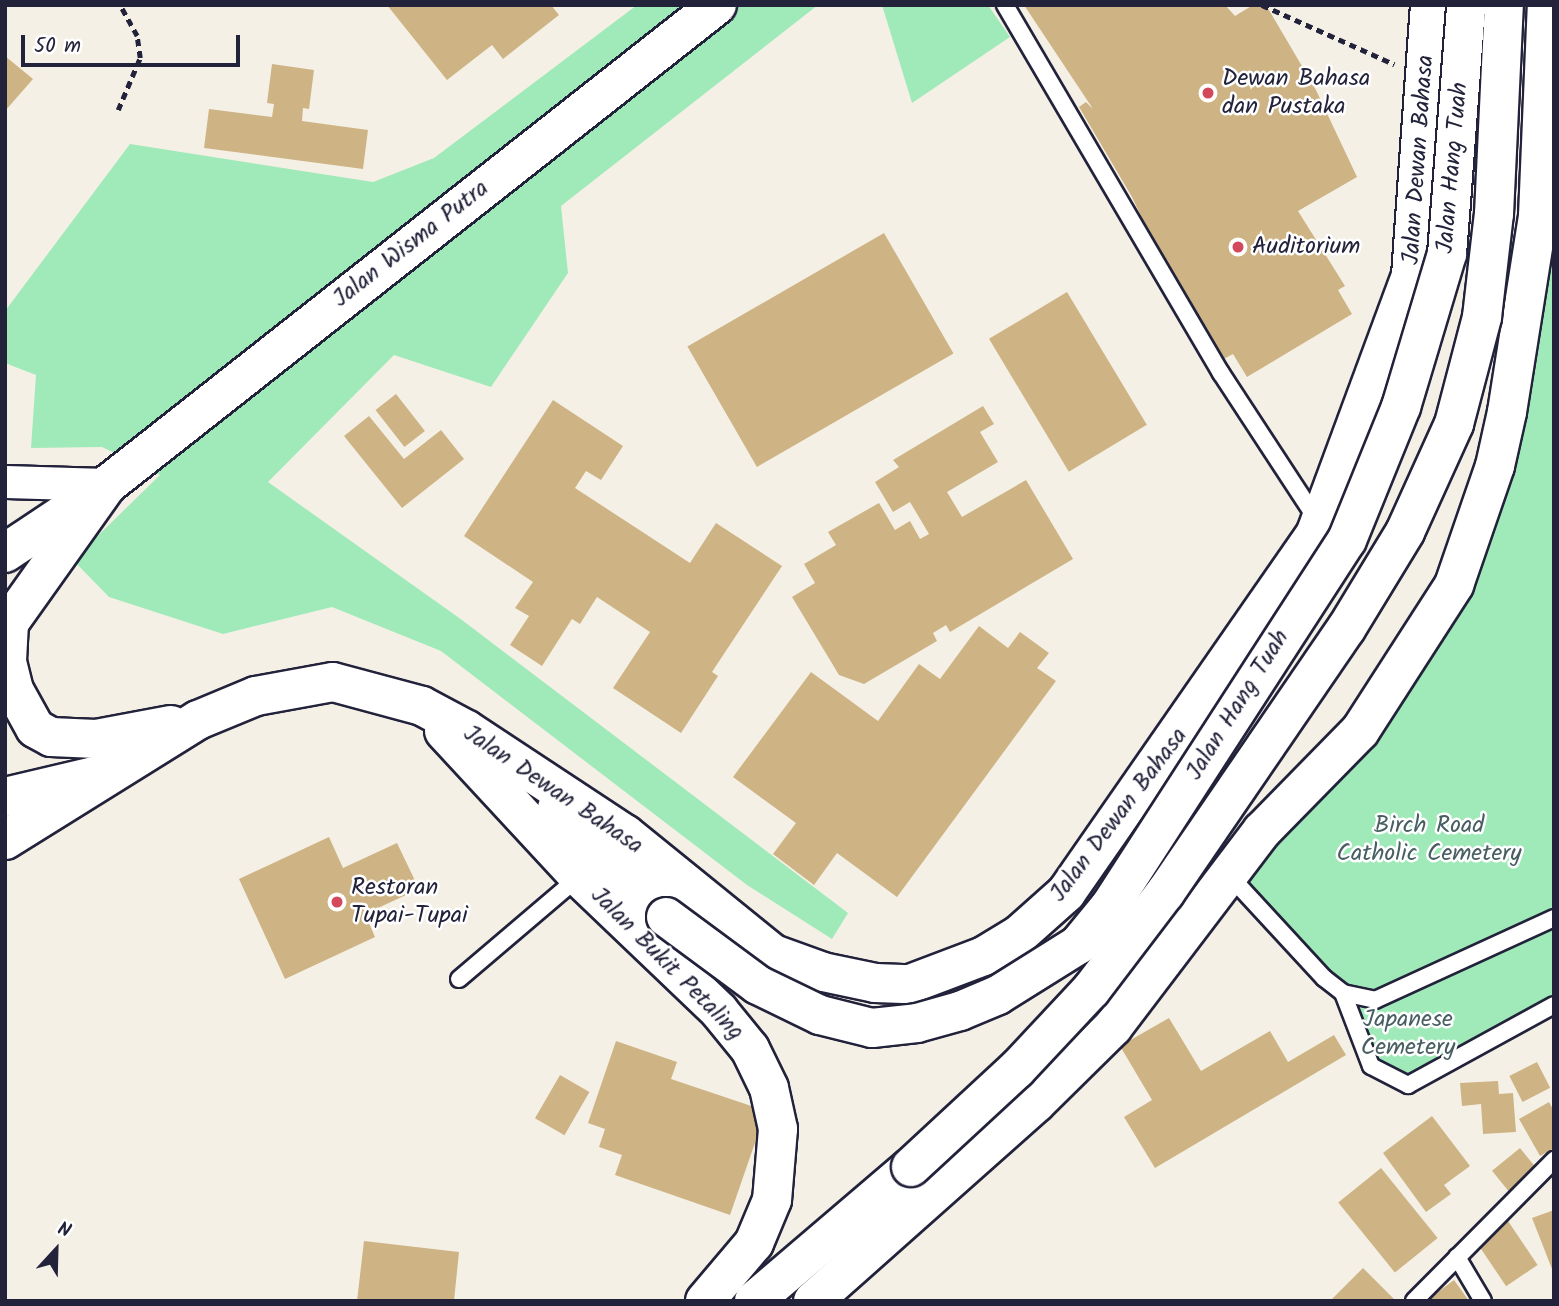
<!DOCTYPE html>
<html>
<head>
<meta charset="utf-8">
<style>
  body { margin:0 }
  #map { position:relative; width:1559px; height:1306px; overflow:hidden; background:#f5f0e6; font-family:Kalam,sans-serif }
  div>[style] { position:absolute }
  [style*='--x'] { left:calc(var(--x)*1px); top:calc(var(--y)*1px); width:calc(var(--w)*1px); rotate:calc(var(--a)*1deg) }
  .green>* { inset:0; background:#a0eab9 }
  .building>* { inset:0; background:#ceb484; transform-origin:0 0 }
  .path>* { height:4.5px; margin-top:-2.25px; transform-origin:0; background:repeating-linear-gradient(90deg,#22223b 0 7px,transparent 0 12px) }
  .roads { filter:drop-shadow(2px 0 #22223b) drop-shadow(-2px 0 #22223b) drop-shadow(0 2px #22223b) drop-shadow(0 -2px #22223b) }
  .lane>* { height:16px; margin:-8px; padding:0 8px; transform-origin:8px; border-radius:8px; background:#fff }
  .street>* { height:32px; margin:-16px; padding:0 16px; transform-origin:16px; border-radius:16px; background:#fff }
  .secondary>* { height:38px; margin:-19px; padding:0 19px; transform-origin:19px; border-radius:19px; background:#fff }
  .primary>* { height:38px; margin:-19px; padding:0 19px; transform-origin:19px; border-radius:19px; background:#fff }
  .bridges { filter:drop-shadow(2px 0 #22223b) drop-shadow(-2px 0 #22223b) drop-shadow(0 2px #22223b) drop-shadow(0 -2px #22223b) }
  .secondary-bridge>* { height:38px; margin:-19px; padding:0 19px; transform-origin:19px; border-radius:19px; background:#fff }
  .dots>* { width:19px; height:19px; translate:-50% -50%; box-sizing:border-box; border:4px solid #fff; border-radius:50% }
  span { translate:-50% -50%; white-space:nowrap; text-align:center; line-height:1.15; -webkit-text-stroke:5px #fff; paint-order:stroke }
  .poi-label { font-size:24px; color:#22223b }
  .left { translate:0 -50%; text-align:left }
  .street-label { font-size:24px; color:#22223b }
  .park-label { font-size:24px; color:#485e61 }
  .frame { position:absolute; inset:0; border:7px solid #22223b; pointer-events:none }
  .north { position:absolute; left:21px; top:1215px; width:70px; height:70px; -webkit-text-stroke:5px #fff; paint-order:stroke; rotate:22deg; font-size:19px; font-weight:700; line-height:28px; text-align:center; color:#22223b }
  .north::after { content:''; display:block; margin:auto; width:24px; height:32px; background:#22223b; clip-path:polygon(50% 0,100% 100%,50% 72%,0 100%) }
  .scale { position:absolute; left:21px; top:35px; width:219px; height:32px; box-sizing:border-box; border:4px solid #22223b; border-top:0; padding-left:9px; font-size:21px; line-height:24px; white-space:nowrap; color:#22223b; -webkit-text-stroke:5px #fff; paint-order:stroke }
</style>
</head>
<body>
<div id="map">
  <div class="green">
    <div style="clip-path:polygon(637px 5px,818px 5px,561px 206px,568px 273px,491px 387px,394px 355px,268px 482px,462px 620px,848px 913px,832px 939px,747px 885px,441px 651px,332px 607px,223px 634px,109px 597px,73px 560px,160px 475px,102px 447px,31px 448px,36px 375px,5px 363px,5px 311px,130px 144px,373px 182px,434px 158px)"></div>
    <div style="clip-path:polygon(882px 5px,988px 5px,1010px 37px,912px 103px)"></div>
    <div style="clip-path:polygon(1554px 5px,1554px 1005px,1408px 1085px,1371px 1066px,1343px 993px,1228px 874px,1454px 585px,1507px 412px)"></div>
  </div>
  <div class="building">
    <div style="clip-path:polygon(387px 5px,551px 5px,559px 15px,503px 59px,492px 45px,447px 80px)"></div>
    <div style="clip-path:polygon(1024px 5px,1225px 5px,1235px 16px,1253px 5px,1266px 5px,1316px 90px,1357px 177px,1298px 211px,1345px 286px,1338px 290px,1352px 314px,1247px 377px,1233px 354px,1220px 361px,1173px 284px,1132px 197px,1079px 107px,1086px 102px,1093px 109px)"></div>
    <div style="clip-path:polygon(5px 56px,33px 79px,5px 111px)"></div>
    <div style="clip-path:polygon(272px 64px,314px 70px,309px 109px,303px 108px,302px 121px,368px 130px,363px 169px,204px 148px,209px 109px,272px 117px,274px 104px,267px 103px)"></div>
    <div style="left:884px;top:233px;width:139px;height:227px;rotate:60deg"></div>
    <div style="left:1067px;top:292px;width:155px;height:91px;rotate:59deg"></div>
    <div style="left:396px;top:394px;width:47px;height:26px;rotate:52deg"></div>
    <div style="clip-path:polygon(553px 400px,623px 446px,601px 480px,586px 471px,575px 488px,690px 563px,716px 523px,782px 566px,712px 672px,718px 676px,681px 733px,613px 688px,650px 632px,597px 597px,580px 624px,572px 619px,542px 666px,510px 645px,529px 616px,515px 608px,533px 582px,464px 536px)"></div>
    <div style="clip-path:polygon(983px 406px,994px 424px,980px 432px,998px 462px,947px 492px,962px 517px,1026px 480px,1073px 559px,950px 632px,946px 625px,933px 633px,937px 641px,864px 684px,839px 675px,792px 597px,815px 583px,804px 564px,836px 545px,828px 532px,879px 503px,895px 530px,910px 521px,920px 539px,929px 534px,910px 502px,893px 512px,875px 482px,899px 467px,893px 460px)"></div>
    <div style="clip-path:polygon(369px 416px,404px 459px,441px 430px,464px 459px,402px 508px,344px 436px)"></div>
    <div style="clip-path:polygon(979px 626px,1008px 648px,1020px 632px,1049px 653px,1037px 668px,1056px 681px,897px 897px,837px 853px,814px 885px,773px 854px,796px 823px,733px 777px,811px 672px,878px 721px,919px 664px,940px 679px)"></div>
    <div style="clip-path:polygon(329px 837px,343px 868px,397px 843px,419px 889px,365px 914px,375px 937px,285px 979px,239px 879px)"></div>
    <div style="clip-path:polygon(1169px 1018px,1201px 1071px,1270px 1031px,1288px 1062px,1334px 1035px,1346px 1055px,1155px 1168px,1124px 1117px,1152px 1100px,1120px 1046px)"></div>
    <div style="clip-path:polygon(616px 1041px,677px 1062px,671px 1079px,766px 1111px,730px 1215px,615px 1175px,622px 1155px,599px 1147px,605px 1129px,588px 1123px)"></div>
    <div style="left:1537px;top:1062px;width:29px;height:31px;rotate:63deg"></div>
    <div style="left:560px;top:1075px;width:34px;height:50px;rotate:30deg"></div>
    <div style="clip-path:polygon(1498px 1081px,1499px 1094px,1513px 1093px,1516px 1132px,1483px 1134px,1481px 1104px,1462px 1106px,1460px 1083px)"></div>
    <div style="clip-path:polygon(1549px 1102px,1554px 1111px,1554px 1148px,1540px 1156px,1519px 1119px)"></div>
    <div style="clip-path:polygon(1432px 1116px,1470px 1166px,1444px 1185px,1451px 1194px,1426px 1212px,1383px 1153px)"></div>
    <div style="left:1520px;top:1148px;width:28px;height:36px;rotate:51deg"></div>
    <div style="left:1381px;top:1168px;width:90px;height:55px;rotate:51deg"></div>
    <div style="clip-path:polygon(1554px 1210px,1554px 1274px,1532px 1218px)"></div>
    <div style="left:1508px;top:1221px;width:53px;height:38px;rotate:56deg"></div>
    <div style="clip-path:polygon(364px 1241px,459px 1252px,454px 1301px,357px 1301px)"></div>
    <div style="clip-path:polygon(1363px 1268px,1396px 1301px,1330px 1301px)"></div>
    <div style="clip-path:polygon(1454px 1280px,1469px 1301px,1426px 1301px)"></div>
  </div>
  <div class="path">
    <div style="--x:1262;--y:5;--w:145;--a:24.1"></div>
    <div style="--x:118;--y:110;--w:56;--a:-67.1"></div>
    <div style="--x:140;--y:58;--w:22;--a:-98"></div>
    <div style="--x:137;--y:36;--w:35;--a:-119"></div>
  </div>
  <div class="roads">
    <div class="lane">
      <div style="--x:1005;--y:5;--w:427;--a:59.6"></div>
      <div style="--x:1221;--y:373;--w:177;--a:56.8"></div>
      <div style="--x:1228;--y:874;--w:142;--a:47.3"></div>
      <div style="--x:1324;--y:978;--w:24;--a:38"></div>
      <div style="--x:1343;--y:993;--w:33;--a:12"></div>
      <div style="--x:1375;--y:1000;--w:197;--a:-24.6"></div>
      <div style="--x:459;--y:979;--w:157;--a:-40.4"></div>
      <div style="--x:1343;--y:993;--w:78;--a:69"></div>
      <div style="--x:1371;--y:1066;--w:42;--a:27.2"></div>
      <div style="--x:1408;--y:1085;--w:166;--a:-28.7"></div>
      <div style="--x:1457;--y:1257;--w:51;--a:59.4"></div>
      <div style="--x:1414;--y:1301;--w:199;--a:-45.2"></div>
    </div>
    <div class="street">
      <div style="--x:5;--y:482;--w:102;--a:1.7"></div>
    </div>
    <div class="secondary">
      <div style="--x:171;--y:725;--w:76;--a:169.4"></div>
      <div style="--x:96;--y:739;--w:45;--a:-177.5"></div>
      <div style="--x:51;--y:737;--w:18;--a:-151"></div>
      <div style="--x:35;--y:728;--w:43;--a:-118.9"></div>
      <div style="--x:14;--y:690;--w:30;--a:-104"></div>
      <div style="--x:7;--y:661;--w:38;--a:-87"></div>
      <div style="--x:9;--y:623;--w:169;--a:-54.6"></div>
      <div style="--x:107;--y:485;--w:776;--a:-38.2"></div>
      <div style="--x:444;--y:731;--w:199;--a:47.2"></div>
      <div style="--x:579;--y:877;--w:194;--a:43.7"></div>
      <div style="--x:719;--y:1011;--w:49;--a:50.8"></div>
      <div style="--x:750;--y:1049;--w:43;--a:64"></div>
      <div style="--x:769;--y:1088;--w:42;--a:77.6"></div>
      <div style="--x:778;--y:1129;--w:71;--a:94.8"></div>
      <div style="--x:772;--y:1200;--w:47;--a:112.7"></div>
      <div style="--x:754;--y:1243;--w:76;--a:130.2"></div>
      <div style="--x:557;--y:808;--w:154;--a:45"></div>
      <div style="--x:5;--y:840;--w:227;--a:-31.9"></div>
      <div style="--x:198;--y:720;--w:63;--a:-22.5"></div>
      <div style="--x:256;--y:696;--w:78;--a:-10.3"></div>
      <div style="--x:333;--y:682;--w:92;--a:15.1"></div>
      <div style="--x:422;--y:706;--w:51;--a:28.1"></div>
      <div style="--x:467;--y:730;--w:189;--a:33.4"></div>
      <div style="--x:625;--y:834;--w:191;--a:39"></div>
      <div style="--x:773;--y:954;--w:53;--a:19.8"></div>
      <div style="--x:823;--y:972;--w:53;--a:11.9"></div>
      <div style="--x:875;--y:983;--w:35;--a:2"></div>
      <div style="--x:910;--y:984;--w:79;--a:-20.7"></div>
      <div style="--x:984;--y:956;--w:42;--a:-31.4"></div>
      <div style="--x:1020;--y:934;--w:62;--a:-41.7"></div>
      <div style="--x:1066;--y:893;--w:436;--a:-55.2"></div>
      <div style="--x:1315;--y:535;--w:276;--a:-69.7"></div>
      <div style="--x:1411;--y:276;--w:272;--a:-86"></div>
      <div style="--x:754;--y:1301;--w:206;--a:-40.5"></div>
      <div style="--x:813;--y:1301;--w:298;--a:-41.6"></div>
      <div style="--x:1036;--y:1103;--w:108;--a:-44.6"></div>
      <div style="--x:1113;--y:1027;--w:246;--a:-52.8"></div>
      <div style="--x:1262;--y:831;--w:140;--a:-45.6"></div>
      <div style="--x:1360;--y:731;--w:174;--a:-57.2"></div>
      <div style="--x:1454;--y:585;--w:126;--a:-71"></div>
      <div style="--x:1495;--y:466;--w:55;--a:-77.5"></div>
      <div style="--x:1507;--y:412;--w:198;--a:-81"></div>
      <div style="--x:1538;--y:216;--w:211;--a:-87.6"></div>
    </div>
    <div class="primary">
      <div style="--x:5;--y:553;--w:123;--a:-33.7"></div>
      <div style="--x:5;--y:797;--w:109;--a:-13.3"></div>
    </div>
  </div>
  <div class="bridges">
    <div class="secondary-bridge">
      <div style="--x:666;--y:917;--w:114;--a:36.5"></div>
      <div style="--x:758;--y:985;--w:69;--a:25.8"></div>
      <div style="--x:820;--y:1015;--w:54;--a:14"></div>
      <div style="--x:872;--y:1028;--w:45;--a:-6.3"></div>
      <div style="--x:917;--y:1023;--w:45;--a:-15.6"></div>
      <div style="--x:960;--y:1011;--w:41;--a:-22.8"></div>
      <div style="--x:998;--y:995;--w:94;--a:-32"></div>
      <div style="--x:1078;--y:945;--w:50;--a:-50.6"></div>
      <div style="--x:1110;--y:906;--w:436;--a:-57.1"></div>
      <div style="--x:1347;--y:540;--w:144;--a:-67.9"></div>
      <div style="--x:1401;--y:407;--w:160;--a:-73.3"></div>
      <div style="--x:1447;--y:254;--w:250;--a:-85.6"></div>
      <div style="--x:911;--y:1167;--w:144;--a:-42.8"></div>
      <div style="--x:1017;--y:1069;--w:108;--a:-46.9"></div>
      <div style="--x:1091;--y:990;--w:122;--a:-52.7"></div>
      <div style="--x:1165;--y:893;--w:320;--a:-55.6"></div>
      <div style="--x:1346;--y:629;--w:114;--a:-58.7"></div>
      <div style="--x:1405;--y:532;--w:119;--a:-65.6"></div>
      <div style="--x:1454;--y:424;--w:111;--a:-75.3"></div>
      <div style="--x:1482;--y:317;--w:104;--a:-83.4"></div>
      <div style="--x:1494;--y:214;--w:209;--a:-87.3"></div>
    </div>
  </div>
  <div class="dots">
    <div style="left:1208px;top:93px;background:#d1495b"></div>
    <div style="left:1238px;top:247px;background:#d1495b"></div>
    <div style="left:337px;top:902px;background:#d1495b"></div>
  </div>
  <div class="poi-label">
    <span class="left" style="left:1222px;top:93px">Dewan Bahasa<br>dan Pustaka</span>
    <span class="left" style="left:1252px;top:247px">Auditorium</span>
    <span class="left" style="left:351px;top:902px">Restoran<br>Tupai-Tupai</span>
  </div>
  <div class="street-label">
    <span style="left:1419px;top:160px;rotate:-86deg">Jalan Dewan Bahasa</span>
    <span style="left:1453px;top:168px;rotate:-85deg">Jalan Hang Tuah</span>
    <span style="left:411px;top:244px;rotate:-38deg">Jalan Wisma Putra</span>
    <span style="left:1238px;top:705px;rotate:-58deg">Jalan Hang Tuah</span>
    <span style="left:553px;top:790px;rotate:34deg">Jalan Dewan Bahasa</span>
    <span style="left:1119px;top:815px;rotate:-53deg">Jalan Dewan Bahasa</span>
    <span style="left:667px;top:964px;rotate:45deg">Jalan Bukit Petaling</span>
  </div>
  <div class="park-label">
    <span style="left:1429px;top:840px">Birch Road<br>Catholic Cemetery</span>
    <span style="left:1408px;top:1034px">Japanese<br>Cemetery</span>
  </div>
  <div class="frame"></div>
  <div class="north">N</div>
  <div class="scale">50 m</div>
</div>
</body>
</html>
